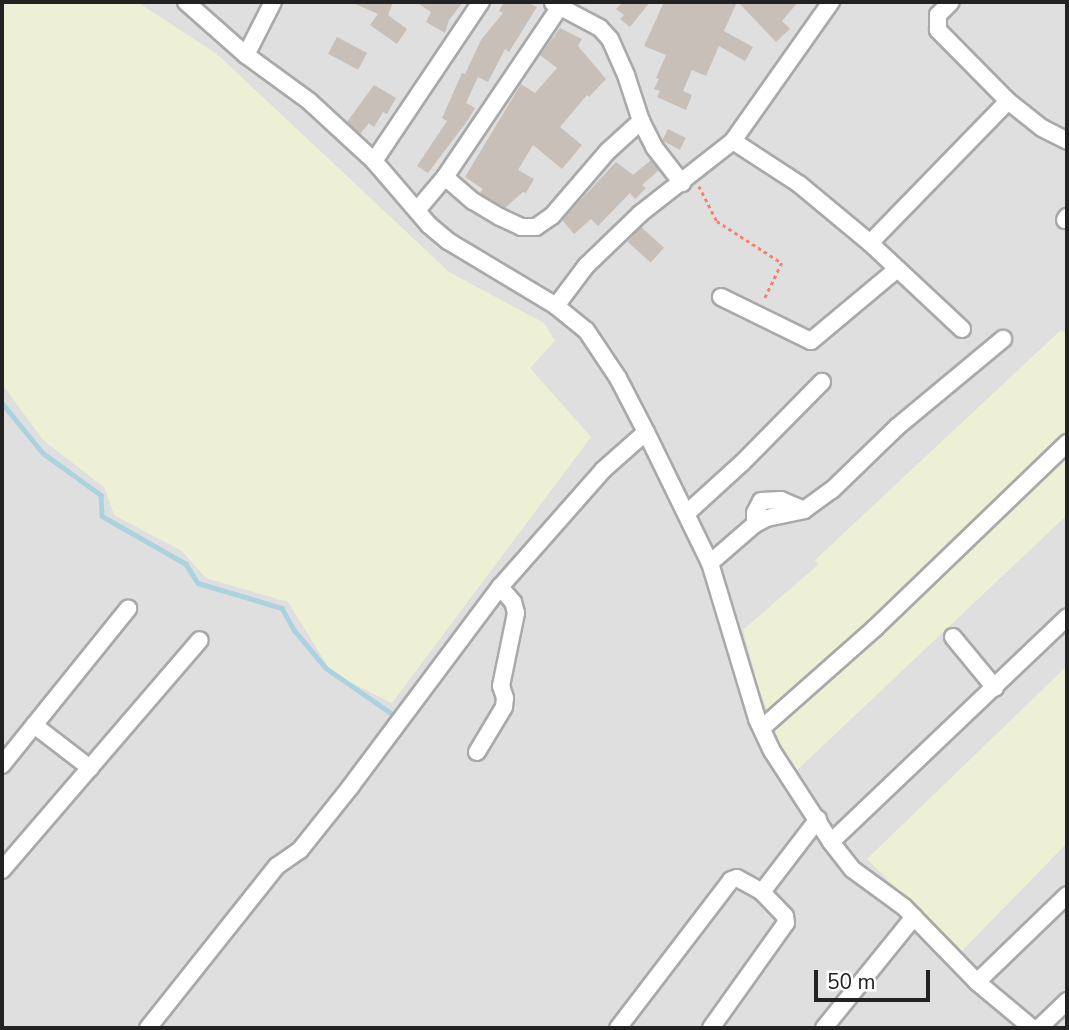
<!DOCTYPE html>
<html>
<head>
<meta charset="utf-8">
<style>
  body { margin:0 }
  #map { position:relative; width:1069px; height:1030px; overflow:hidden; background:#f2efe9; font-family:"Nunito Sans",sans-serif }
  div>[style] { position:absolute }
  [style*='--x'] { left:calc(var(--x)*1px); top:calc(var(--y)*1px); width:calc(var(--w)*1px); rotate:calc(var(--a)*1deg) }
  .residential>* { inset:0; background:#e0dfdf; transform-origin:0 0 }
  .farmland>* { inset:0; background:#eef0d5 }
  .stream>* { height:4.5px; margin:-2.25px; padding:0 2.25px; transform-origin:2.25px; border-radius:2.25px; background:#aad3df }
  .building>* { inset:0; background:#c7bfb8; transform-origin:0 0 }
  .path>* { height:2.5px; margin-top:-1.25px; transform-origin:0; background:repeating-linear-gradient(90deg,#fa8072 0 3.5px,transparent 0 7px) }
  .roads { filter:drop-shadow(2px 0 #a9a9a9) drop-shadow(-2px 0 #a9a9a9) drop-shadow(0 2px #a9a9a9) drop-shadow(0 -2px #a9a9a9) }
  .minor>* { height:16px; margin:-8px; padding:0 8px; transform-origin:8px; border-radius:8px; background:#fff }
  span { translate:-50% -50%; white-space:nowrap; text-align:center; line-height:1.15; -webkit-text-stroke:5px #fff; paint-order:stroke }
  .frame { position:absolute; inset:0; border:4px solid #222; pointer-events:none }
  .scale { position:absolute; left:814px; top:970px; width:116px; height:32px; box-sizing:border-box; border:4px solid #222; border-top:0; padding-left:9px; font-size:21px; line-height:24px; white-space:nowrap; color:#222; -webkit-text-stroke:5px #fff; paint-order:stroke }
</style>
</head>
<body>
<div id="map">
  <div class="residential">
    <div style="left:2px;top:2px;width:1065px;height:1026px"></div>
  </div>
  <div class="farmland">
    <div style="clip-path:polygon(2px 2px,137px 2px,217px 54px,449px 272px,544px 323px,555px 341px,530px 368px,591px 437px,392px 703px,332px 673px,288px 602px,206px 578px,182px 551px,114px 515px,105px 488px,43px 440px,2px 384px)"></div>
    <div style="clip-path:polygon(1061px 330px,1067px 335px,1067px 515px,795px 772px,780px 747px,758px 685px,743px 630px,819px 564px,815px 560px)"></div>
    <div style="clip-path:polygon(1067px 666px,1067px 843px,960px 953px,867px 859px)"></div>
  </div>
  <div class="stream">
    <div style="--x:2;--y:403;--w:65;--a:50.6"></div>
    <div style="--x:43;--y:453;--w:72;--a:35.9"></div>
    <div style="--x:101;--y:495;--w:21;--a:87"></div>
    <div style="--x:102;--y:516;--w:97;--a:29.7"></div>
    <div style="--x:186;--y:564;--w:22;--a:58"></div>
    <div style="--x:198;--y:583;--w:88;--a:16.6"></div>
    <div style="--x:282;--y:608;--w:26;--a:61"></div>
    <div style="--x:295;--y:631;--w:48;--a:50"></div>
    <div style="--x:326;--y:668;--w:79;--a:34.7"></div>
  </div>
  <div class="building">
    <div style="clip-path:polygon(351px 2px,393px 2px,388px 15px,407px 29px,397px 44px,370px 25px,378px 14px)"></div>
    <div style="clip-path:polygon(416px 2px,463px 2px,449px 20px,445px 33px,426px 22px,431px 12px)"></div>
    <div style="clip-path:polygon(504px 2px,526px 2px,537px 7px,509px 52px,505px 49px,488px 82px,478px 77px,466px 103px,475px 108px,468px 120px,428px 173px,417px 166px,447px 121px,442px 118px,462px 73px,465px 74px,481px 40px,503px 13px,499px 11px)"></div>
    <div style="clip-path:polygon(623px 2px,650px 2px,630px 27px,620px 19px,624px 15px,616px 9px)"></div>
    <div style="clip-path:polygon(664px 2px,737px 2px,724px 31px,753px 47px,745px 61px,719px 46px,706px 76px,692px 70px,683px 91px,692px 95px,686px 110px,657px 97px,660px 91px,654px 89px,659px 79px,656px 78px,666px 55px,644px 46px)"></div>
    <div style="clip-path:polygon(738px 2px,798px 2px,782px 21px,790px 29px,776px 42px)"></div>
    <div style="clip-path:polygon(560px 28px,582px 39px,578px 46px,606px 79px,589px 97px,587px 95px,560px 127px,582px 145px,562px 169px,533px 145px,518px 170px,534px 179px,526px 193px,523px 192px,505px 208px,480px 193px,483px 189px,465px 177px,521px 84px,535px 93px,557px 68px,540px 55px)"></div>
    <div style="left:337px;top:37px;width:34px;height:19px;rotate:28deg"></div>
    <div style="clip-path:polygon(374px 85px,396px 98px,387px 114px,383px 112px,374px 127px,369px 123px,360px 134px,347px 122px)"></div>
    <div style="left:668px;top:129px;width:20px;height:13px;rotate:27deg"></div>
    <div style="clip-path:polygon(651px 160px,659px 170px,642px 185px,646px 188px,635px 199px,630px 193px,598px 226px,591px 219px,574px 234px,562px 220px,616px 162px,633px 175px)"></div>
    <div style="left:641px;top:227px;width:31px;height:20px;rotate:42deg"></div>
  </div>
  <div class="path">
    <div style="--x:699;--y:186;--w:39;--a:63"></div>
    <div style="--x:717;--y:221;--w:77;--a:32.9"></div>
    <div style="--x:782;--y:263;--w:41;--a:115.9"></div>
  </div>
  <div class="roads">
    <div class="minor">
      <div style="--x:186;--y:2;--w:80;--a:41.5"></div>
      <div style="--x:246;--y:55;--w:78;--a:36.1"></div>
      <div style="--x:309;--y:101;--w:88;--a:42.7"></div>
      <div style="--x:374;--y:161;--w:84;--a:49.3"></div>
      <div style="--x:429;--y:225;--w:25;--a:40"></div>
      <div style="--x:448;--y:241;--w:126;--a:31"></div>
      <div style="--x:831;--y:2;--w:170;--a:125.2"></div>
      <div style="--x:733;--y:141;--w:118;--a:141.9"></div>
      <div style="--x:640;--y:214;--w:75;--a:136.1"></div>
      <div style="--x:586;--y:266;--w:50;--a:126.9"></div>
      <div style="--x:556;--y:306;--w:38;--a:39"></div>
      <div style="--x:586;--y:330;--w:58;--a:56.3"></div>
      <div style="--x:618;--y:378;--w:61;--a:62.6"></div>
      <div style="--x:646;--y:432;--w:146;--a:64"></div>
      <div style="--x:710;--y:563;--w:163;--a:73.2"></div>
      <div style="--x:757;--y:719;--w:35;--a:65"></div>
      <div style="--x:772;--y:751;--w:108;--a:57"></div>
      <div style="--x:831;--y:842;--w:34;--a:52"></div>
      <div style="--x:852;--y:869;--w:64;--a:36.2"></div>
      <div style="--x:904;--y:907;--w:105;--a:45.8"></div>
      <div style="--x:977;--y:982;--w:72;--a:39.9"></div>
      <div style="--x:553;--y:3;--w:53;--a:28"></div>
      <div style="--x:600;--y:28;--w:15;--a:48"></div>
      <div style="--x:610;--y:39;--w:39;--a:66"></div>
      <div style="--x:626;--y:75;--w:48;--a:71.9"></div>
      <div style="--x:641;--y:121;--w:29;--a:63"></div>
      <div style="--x:654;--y:147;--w:46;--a:52.1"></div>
      <div style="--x:246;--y:55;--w:59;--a:-63"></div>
      <div style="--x:1008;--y:101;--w:43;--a:38.5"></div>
      <div style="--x:1042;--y:128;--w:28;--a:27"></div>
      <div style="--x:733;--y:141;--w:79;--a:33.1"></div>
      <div style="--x:799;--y:184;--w:92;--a:39.7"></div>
      <div style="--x:870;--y:243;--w:126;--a:43.1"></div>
      <div style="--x:374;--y:161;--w:192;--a:-56.1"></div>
      <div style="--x:445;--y:177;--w:37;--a:41"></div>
      <div style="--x:473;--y:201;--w:31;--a:31"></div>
      <div style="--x:500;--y:217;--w:23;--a:25"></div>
      <div style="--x:521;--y:227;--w:15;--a:0"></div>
      <div style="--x:536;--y:227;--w:19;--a:-35"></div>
      <div style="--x:552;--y:216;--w:86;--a:-49.3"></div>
      <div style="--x:608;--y:151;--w:45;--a:-42.3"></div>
      <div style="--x:418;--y:209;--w:42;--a:-49.8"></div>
      <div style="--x:445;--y:177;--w:204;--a:-56"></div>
      <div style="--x:1065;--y:220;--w:4;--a:-56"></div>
      <div style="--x:870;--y:243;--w:198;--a:-45.8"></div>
      <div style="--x:1008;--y:101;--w:100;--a:-134.6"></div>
      <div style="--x:938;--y:30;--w:15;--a:-90"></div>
      <div style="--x:938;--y:15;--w:18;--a:-45"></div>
      <div style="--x:721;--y:297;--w:100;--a:26.1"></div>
      <div style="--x:811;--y:341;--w:111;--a:-39.9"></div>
      <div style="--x:687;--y:513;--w:74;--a:-42.3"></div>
      <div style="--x:742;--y:463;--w:114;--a:-45.4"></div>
      <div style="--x:755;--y:524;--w:13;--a:-27"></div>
      <div style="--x:767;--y:518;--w:38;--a:-12"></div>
      <div style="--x:710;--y:563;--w:60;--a:-40.9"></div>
      <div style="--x:755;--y:524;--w:11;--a:-90"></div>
      <div style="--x:755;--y:513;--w:13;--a:-63"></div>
      <div style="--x:761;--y:501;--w:20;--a:-3"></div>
      <div style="--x:781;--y:500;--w:25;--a:23"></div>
      <div style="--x:804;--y:510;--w:34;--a:-36"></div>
      <div style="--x:832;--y:490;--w:91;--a:-44.1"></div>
      <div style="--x:897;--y:427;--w:138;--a:-39.7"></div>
      <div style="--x:953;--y:637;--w:66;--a:50.5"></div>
      <div style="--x:34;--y:725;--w:71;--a:37.5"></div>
      <div style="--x:762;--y:728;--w:151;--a:-41.5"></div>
      <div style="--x:875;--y:628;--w:267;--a:-43.9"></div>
      <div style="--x:477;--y:752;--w:52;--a:-59"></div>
      <div style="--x:504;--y:707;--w:9;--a:-84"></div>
      <div style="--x:505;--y:698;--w:13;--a:-108"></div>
      <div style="--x:501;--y:686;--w:75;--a:-78.4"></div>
      <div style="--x:516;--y:613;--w:11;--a:-105"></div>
      <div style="--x:513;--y:602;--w:20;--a:-131"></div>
      <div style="--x:2;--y:765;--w:201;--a:-51.1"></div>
      <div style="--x:831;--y:842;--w:326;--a:-43.6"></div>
      <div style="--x:2;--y:870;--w:303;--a:-49.3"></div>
      <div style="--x:977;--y:982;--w:125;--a:-44"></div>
      <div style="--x:148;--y:1028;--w:207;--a:-51.5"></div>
      <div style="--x:277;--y:866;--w:28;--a:-35"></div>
      <div style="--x:300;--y:850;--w:82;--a:-51.4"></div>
      <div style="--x:351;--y:786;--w:249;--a:-53.2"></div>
      <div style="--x:500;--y:587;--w:156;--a:-48.6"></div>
      <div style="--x:603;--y:470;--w:57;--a:-41.5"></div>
      <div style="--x:618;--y:1028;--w:186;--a:-52.6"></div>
      <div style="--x:731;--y:880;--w:6;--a:-18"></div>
      <div style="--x:737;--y:878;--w:29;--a:29"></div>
      <div style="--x:711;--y:1028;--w:129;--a:-54.5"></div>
      <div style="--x:786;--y:923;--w:7;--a:-98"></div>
      <div style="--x:785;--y:916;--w:33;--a:-134"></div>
      <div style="--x:762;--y:892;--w:92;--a:-52.5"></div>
      <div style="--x:824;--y:1028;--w:143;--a:-51"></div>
      <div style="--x:1039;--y:1028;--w:39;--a:-44"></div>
    </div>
  </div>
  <div class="frame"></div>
  <div class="scale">50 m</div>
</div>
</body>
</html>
